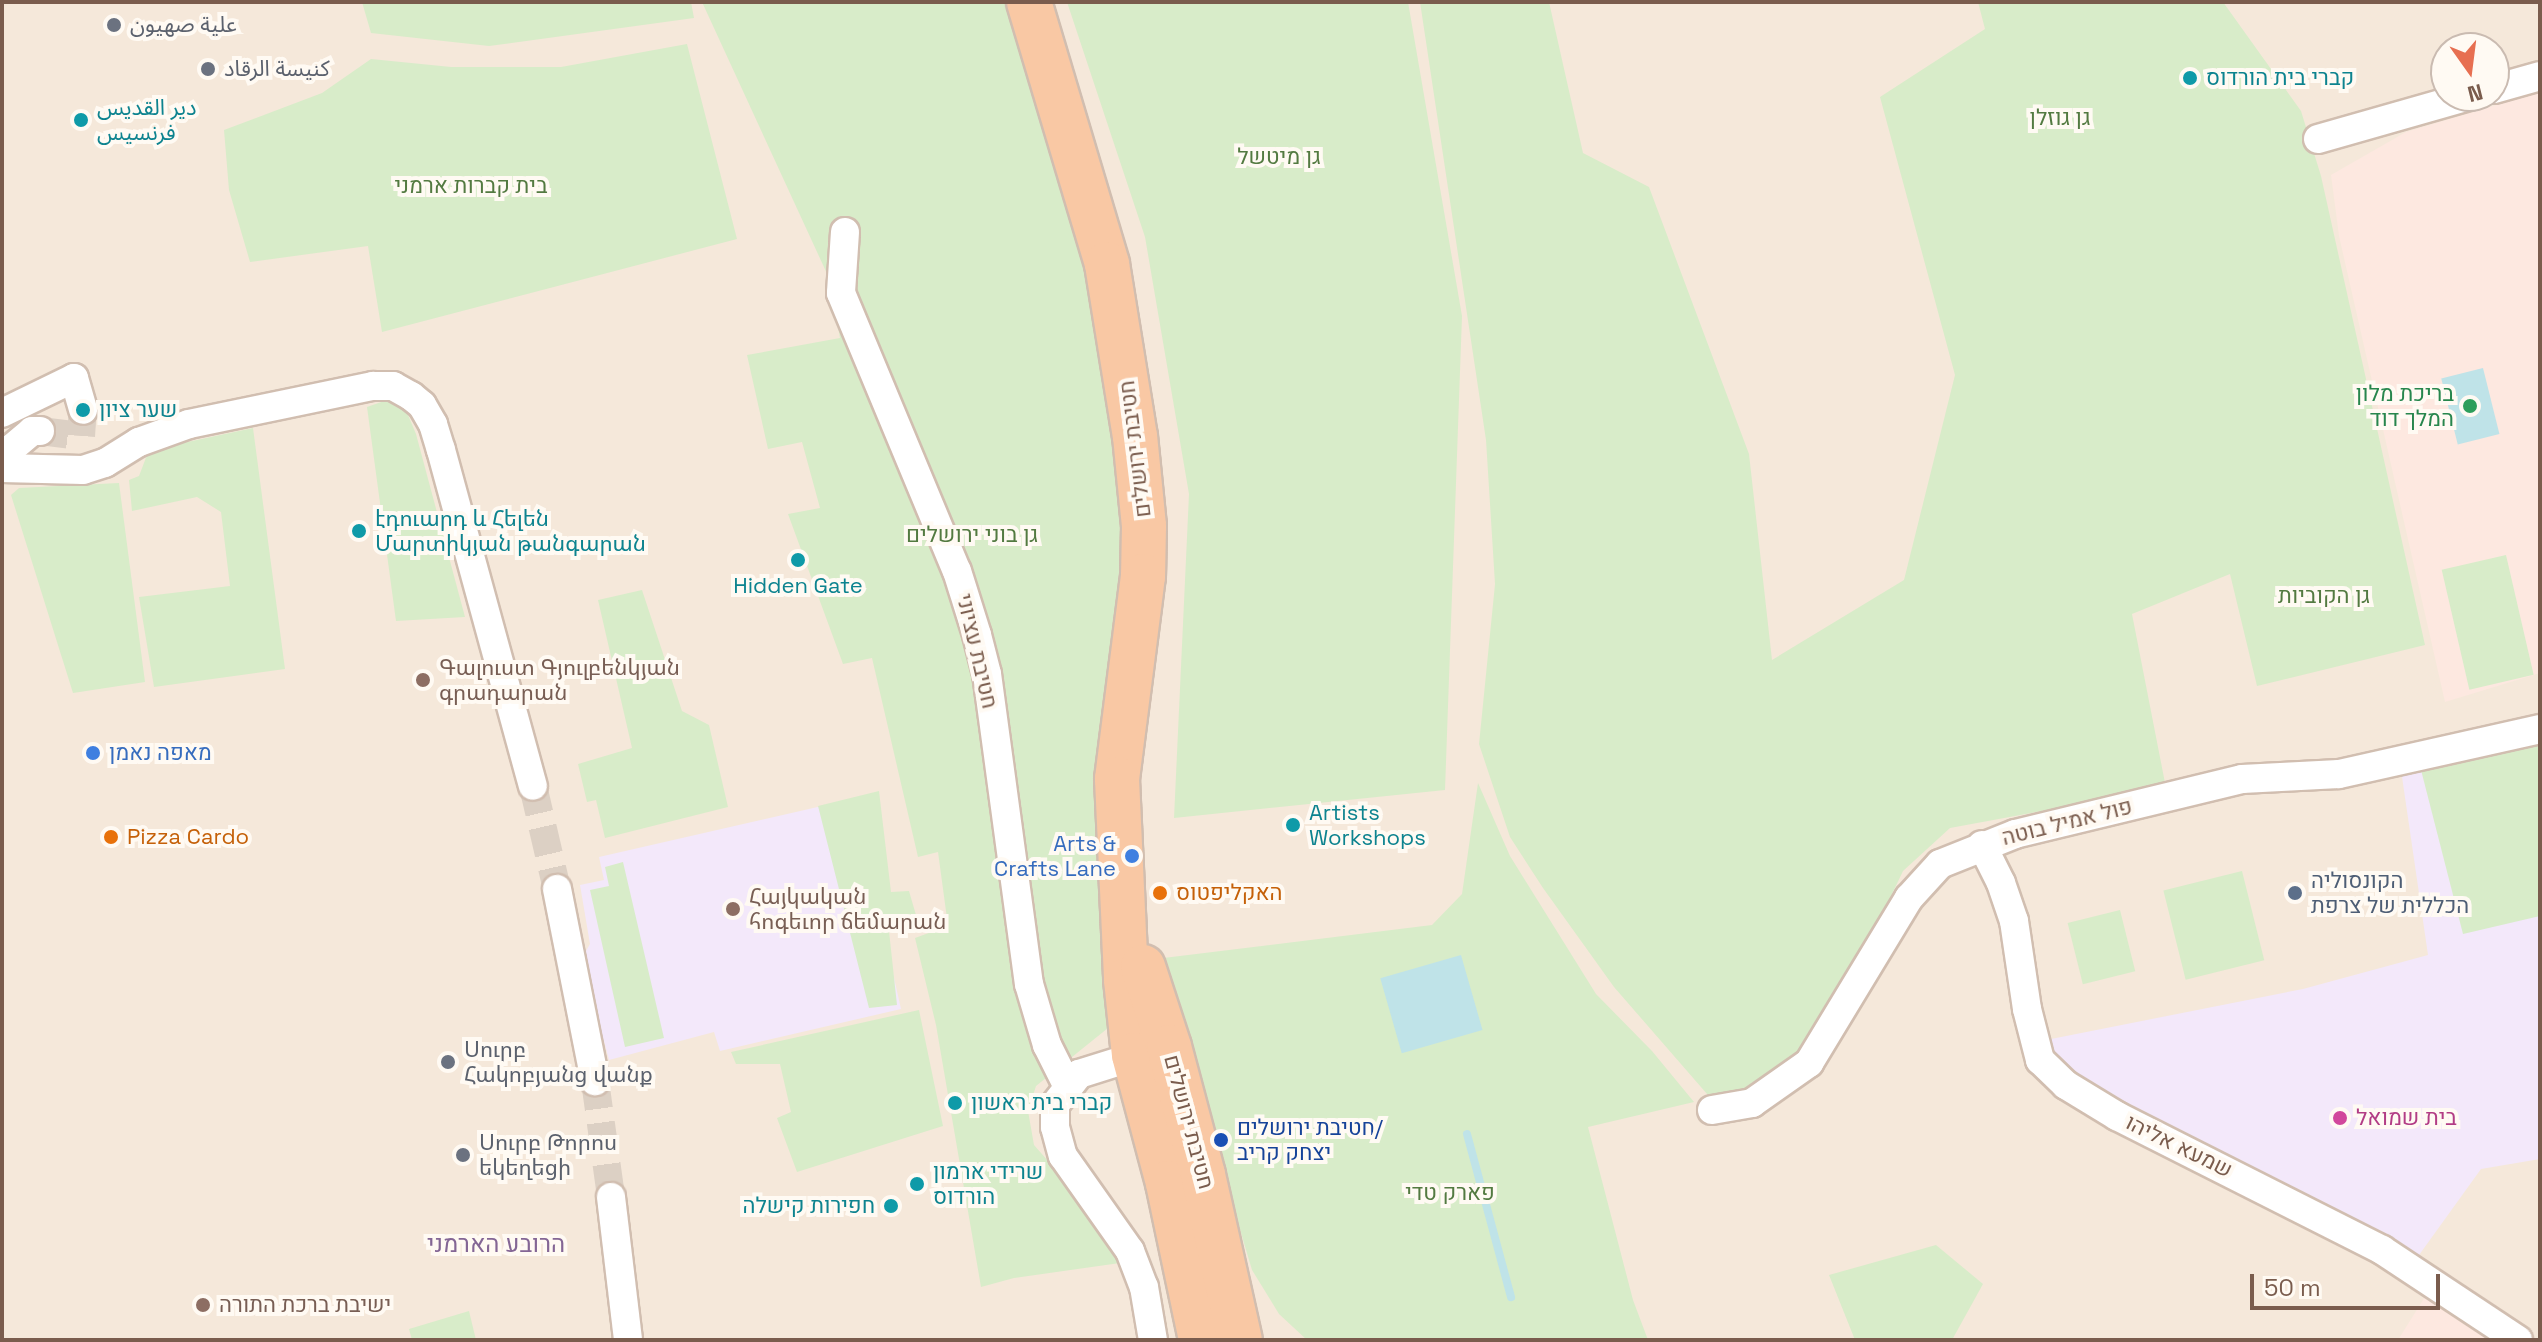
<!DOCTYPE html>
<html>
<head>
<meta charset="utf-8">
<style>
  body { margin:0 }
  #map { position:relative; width:2542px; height:1342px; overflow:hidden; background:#fdf6ec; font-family:"Space Grotesk","Noto Sans Arabic","Noto Sans Armenian",Heebo,sans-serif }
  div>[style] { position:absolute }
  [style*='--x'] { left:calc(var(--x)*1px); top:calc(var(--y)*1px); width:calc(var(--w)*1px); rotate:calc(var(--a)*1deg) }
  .residential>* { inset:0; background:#f5e8da }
  .commercial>* { inset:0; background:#fde8e0 }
  .education>* { inset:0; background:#f3e8fa }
  .green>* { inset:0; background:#d8ecc9; transform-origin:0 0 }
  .water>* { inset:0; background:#bfe3e8; transform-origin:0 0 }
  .stream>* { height:8px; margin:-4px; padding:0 4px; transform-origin:4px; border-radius:4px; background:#bfe3e8 }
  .minor-tunnel>* { height:28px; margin-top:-14px; transform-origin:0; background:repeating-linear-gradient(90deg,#dcd0c4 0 28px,transparent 0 42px) }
  .roads { filter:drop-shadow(2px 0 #d1beb0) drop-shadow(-2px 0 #d1beb0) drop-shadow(0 2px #d1beb0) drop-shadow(0 -2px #d1beb0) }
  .minor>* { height:28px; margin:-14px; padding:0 14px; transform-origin:14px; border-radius:14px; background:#fff }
  .trunk>* { height:44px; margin:-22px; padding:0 22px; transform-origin:22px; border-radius:22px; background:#f9c8a4 }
  .dots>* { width:22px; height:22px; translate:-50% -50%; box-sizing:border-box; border:4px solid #fffaf3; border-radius:50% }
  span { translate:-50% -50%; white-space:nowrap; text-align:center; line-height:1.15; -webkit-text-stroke:8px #fffaf3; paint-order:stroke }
  .worship-label { font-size:22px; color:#5b616d }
  .left { translate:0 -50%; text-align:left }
  .culture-label { font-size:22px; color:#0d838f }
  .right { translate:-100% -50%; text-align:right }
  .park-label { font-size:22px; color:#537a41 }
  .leisure-label { font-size:22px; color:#27864d }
  .street-label { font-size:22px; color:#7a5c4d }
  .education-label { font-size:22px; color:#785e54 }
  .shop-label { font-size:22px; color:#366cbe }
  .food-label { font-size:22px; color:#c56008 }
  .service-label { font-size:22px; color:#4e5e75 }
  .hotel-label { font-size:22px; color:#b23c85 }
  .transit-label { font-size:22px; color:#164399 }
  .neighbourhood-label { font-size:24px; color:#846695 }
  .frame { position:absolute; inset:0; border:4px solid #7a5c4d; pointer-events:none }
  .north { position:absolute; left:2430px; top:32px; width:80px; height:80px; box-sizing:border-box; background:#fffaf3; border:2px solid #cabbb1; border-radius:50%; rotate:166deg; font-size:22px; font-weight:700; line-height:32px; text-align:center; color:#7a5c4d }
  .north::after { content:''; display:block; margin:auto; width:28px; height:36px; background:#e76f51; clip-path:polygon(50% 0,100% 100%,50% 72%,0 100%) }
  .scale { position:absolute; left:2250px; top:1274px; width:190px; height:36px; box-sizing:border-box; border:4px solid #7a5c4d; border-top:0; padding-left:10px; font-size:24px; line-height:28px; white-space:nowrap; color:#7a5c4d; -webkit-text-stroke:6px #fffaf3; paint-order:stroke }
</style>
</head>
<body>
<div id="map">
  <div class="residential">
    <div style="clip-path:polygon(evenodd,2px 2px,2540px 2px,2540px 1340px,2px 1340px,2px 2px,2446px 48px,2494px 48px,2494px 96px,2446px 96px,2446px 48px)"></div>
  </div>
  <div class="commercial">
    <div style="clip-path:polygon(2540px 92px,2540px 673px,2445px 702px,2339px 236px,2331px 175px,2406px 132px)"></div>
    <div style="clip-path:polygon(2433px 1284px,2515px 1340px,2398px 1340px)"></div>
  </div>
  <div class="education">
    <div style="clip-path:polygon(2540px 729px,2540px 1159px,2481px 1169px,2414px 1262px,2218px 1149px,2121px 1110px,2060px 1066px,2041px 1041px,2303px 989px,2428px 955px,2400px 763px)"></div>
    <div style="clip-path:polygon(870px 795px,884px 933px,901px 1009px,720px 1051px,714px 1032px,609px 1060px,582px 958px,590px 944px,580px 885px,604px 880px,599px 857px)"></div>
  </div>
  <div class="green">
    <div style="clip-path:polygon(362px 2px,691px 2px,694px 18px,489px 46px,371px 33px)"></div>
    <div style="clip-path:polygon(702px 2px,1014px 2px,1097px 306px,1128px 525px,1113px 1024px,1036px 1086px,1028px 1111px,1034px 1145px,1086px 1204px,1120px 1263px,1014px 1278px,981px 1287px,936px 1025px,915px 938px,948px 926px,938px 852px,918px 857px,872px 658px,843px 664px,788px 514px,820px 508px,802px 442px,768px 449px,747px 355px,840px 338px,829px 278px)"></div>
    <div style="clip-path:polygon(1067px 2px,1408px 2px,1462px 316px,1445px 790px,1174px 818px,1189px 494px,1145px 237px)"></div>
    <div style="clip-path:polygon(1420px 2px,1549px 2px,1583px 153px,1649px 187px,1749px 454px,1772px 660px,1904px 580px,1955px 375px,1880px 97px,1985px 29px,1978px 2px,2223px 2px,2301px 111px,2321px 176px,2425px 645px,2257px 686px,2230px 574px,2132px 614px,2166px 788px,1950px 828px,1903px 871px,1829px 1026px,1805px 1057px,1752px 1095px,1714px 1102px,1614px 987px,1543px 888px,1510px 837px,1479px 744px,1495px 584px,1486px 440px)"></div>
    <div style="clip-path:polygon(687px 44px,737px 239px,382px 332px,368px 246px,250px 262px,229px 190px,224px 130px,322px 93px,371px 59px,451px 67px,561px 67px)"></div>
    <div style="clip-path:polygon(387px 400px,403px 403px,416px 434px,465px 617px,396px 621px,367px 407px)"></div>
    <div style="clip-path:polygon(253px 428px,285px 669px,154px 687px,139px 597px,230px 586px,221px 512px,197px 497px,132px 511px,129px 480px,139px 476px,147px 455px,164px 447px)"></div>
    <div style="clip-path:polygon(119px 483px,145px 682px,73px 693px,11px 495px,19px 488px)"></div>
    <div style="left:2506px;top:555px;width:123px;height:66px;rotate:77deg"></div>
    <div style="clip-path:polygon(642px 590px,682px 711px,709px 725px,728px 807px,605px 838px,596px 800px,587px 802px,578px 764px,632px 748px,598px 600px)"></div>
    <div style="clip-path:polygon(2540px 738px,2540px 916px,2463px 934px,2420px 766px)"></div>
    <div style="clip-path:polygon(1478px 783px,1510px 856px,1596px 994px,1652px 1051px,1694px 1102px,1588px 1127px,1633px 1300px,1648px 1340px,1307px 1340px,1279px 1314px,1252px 1270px,1217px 1152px,1147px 960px,1432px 925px,1462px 894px)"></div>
    <div style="clip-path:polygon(879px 791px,891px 892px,909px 891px,918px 922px,889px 931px,897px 1005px,869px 1008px,818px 806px)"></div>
    <div style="clip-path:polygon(623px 862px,664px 1038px,625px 1047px,590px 890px,609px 886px,605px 867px)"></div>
    <div style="left:2242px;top:871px;width:92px;height:81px;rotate:76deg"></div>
    <div style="left:2120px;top:910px;width:63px;height:54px;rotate:76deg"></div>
    <div style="clip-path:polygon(919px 1010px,943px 1126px,797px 1172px,777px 1118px,791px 1112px,780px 1064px,736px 1064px,731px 1052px)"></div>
    <div style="clip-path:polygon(1936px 1245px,1983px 1284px,1952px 1340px,1855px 1340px,1829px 1275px)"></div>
    <div style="clip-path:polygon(469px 1311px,476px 1340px,412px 1340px,409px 1329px)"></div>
  </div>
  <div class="water">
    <div style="left:2483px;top:368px;width:68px;height:43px;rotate:76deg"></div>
    <div style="left:1461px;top:955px;width:78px;height:84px;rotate:74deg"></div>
  </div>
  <div class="stream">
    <div style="--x:1467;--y:1134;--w:169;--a:74.9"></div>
  </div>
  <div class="minor-tunnel">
    <div style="--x:40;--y:431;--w:41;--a:7"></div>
    <div style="--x:81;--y:436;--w:26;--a:-86"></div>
    <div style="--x:533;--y:786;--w:106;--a:76.9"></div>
    <div style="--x:595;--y:1081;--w:117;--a:82.1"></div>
  </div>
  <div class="roads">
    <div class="minor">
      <div style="--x:2494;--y:89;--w:48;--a:-15.8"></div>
      <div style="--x:2318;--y:139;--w:157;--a:-15.9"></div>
      <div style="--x:845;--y:232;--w:61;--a:93.8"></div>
      <div style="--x:841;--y:293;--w:301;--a:67.4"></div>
      <div style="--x:957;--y:571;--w:67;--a:72.6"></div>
      <div style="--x:977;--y:635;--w:40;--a:75.6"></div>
      <div style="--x:987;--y:674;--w:313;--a:82.3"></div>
      <div style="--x:1029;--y:984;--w:64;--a:73.6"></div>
      <div style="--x:1047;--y:1045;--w:45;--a:63.4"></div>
      <div style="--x:2;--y:413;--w:80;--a:-25.9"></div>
      <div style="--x:74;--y:378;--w:33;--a:74"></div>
      <div style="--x:2;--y:468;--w:81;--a:1.4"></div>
      <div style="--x:83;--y:470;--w:23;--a:-18"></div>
      <div style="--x:105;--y:463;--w:40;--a:-32"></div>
      <div style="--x:139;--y:442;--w:53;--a:-19.8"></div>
      <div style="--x:189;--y:424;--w:188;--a:-11.7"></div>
      <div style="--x:373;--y:386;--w:20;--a:0"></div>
      <div style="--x:393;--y:386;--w:21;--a:29"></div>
      <div style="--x:411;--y:396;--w:14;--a:39"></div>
      <div style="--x:422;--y:405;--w:22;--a:60"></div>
      <div style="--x:433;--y:424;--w:27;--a:73"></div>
      <div style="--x:441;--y:450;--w:348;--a:74.7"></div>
      <div style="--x:5;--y:468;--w:21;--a:-71"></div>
      <div style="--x:12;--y:448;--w:26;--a:-40"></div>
      <div style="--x:32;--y:431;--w:8;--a:0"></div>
      <div style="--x:1982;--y:845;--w:42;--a:63.4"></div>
      <div style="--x:2001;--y:883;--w:40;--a:71.1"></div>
      <div style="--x:2014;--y:921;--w:89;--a:81.6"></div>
      <div style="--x:2027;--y:1009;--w:53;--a:75.7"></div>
      <div style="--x:2040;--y:1060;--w:36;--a:44"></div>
      <div style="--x:2066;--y:1085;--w:60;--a:31.3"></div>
      <div style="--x:2117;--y:1116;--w:297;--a:26.8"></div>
      <div style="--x:2382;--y:1250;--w:163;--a:33.5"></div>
      <div style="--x:557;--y:889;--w:196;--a:78.8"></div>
      <div style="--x:1149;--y:1052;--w:73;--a:162.6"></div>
      <div style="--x:1079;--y:1074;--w:39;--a:128"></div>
      <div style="--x:1055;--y:1105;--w:22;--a:90"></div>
      <div style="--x:1055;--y:1127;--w:30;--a:75"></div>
      <div style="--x:1063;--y:1156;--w:116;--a:54.8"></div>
      <div style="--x:1130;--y:1251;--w:39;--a:69"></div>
      <div style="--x:1144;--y:1287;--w:54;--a:80.4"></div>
      <div style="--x:1712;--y:1110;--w:41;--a:-9.9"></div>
      <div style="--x:1752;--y:1103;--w:70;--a:-35.1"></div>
      <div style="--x:1809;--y:1063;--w:193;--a:-58.8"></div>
      <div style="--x:1909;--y:898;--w:46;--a:-47.6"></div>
      <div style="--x:1940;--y:864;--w:81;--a:-21.8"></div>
      <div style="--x:2015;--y:834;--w:234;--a:-13.6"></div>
      <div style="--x:2242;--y:779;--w:97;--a:-3"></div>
      <div style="--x:2339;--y:774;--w:206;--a:-12.6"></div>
      <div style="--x:611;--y:1197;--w:144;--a:83.2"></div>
    </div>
    <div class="trunk">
      <div style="--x:1029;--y:2;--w:273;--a:73.4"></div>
      <div style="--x:1107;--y:264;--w:174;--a:80.8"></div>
      <div style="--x:1135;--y:436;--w:90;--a:84.3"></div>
      <div style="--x:1144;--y:526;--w:50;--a:91.1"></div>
      <div style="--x:1143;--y:576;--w:205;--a:97.3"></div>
      <div style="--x:1117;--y:779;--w:201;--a:87.4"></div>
      <div style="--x:1126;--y:980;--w:75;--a:83.9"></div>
      <div style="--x:1134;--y:1055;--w:132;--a:75.1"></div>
      <div style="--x:1168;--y:1183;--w:160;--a:78.1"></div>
      <div style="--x:1143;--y:967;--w:84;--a:72"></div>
      <div style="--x:1169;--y:1047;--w:132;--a:75.1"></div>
      <div style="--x:1203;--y:1175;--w:169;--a:77.4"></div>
    </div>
  </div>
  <div class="dots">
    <div style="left:114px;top:25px;background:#6b7280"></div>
    <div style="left:208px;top:69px;background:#6b7280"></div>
    <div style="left:2190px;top:78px;background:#0f9aa8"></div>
    <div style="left:81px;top:120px;background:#0f9aa8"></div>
    <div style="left:2470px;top:406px;background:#2e9e5b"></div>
    <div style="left:83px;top:410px;background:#0f9aa8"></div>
    <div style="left:359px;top:531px;background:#0f9aa8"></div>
    <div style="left:798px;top:560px;background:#0f9aa8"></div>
    <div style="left:423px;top:680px;background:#8d6e63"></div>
    <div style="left:93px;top:753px;background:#3f7fe0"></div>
    <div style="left:1293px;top:825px;background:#0f9aa8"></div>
    <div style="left:111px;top:837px;background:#e8710a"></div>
    <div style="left:1132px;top:856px;background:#3f7fe0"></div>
    <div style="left:1160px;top:893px;background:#e8710a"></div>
    <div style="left:2295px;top:893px;background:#5c6f8a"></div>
    <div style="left:733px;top:909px;background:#8d6e63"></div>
    <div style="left:448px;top:1062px;background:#6b7280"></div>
    <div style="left:955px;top:1103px;background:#0f9aa8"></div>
    <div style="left:2340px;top:1118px;background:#d1479c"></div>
    <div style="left:1221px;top:1140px;background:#1a4fb4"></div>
    <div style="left:463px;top:1155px;background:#6b7280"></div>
    <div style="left:917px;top:1184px;background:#0f9aa8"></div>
    <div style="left:891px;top:1206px;background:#0f9aa8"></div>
    <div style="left:203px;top:1305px;background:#8d6e63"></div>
  </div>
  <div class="worship-label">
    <span class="left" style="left:130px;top:25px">علية صهيون</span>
    <span class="left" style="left:224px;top:69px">كنيسة الرقاد</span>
    <span class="left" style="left:464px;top:1062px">Սուրբ<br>Հակոբյանց վանք</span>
    <span class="left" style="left:479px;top:1155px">Սուրբ Թորոս<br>եկեղեցի</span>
  </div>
  <div class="culture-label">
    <span class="left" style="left:2206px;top:78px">קברי בית הורדוס</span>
    <span class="left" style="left:97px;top:120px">دير القديس<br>فرنسيس</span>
    <span class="left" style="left:99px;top:410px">שער ציון</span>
    <span class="left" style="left:375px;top:531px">էդուարդ և Հելեն<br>Մարտիկյան թանգարան</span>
    <span style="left:798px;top:586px">Hidden Gate</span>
    <span class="left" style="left:1309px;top:825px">Artists<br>Workshops</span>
    <span class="left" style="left:971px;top:1103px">קברי בית ראשון</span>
    <span class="left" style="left:933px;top:1184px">שרידי ארמון<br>הורדוס</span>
    <span class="right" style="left:875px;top:1206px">חפירות קישלה</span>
  </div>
  <div class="park-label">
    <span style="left:2060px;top:118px">גן גוזלן</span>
    <span style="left:1279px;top:157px">גן מיטשל</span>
    <span style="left:471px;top:186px">בית קברות ארמני</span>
    <span style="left:972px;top:535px">גן בוני ירושלים</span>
    <span style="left:2324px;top:596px">גן הקוביות</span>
    <span style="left:1450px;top:1193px">פארק טדי</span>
  </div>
  <div class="leisure-label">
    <span class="right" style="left:2454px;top:406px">בריכת מלון<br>המלך דוד</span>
  </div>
  <div class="street-label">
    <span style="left:1135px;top:449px;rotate:-97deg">חטיבת ירושלים</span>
    <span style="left:977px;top:651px;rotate:77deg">חטיבת עציוני</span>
    <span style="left:2067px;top:822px;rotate:-14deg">פול אמיל בוטה</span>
    <span style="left:1189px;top:1122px;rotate:75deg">חטיבת ירושלים</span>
    <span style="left:2179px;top:1146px;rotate:26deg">שמעא אליהו</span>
  </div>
  <div class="education-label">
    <span class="left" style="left:439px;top:680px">Գալուստ Գյուլբենկյան<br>գրադարան</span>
    <span class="left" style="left:749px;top:909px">Հայկական<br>հոգեւոր ճեմարան</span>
    <span class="left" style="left:219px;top:1305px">ישיבת ברכת התורה</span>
  </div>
  <div class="shop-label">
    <span class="left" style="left:109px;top:753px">מאפה נאמן</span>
    <span class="right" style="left:1116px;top:856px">Arts &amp;<br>Crafts Lane</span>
  </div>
  <div class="food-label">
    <span class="left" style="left:127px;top:837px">Pizza Cardo</span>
    <span class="left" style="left:1176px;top:893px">האקליפטוס</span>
  </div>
  <div class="service-label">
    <span class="left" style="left:2311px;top:893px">הקונסוליה<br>הכללית של צרפת</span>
  </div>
  <div class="hotel-label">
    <span class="left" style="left:2356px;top:1118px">בית שמואל</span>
  </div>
  <div class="transit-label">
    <span class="left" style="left:1237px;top:1140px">חטיבת ירושלים/<br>יצחק קריב</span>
  </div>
  <div class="neighbourhood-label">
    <span style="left:496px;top:1244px">הרובע הארמני</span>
  </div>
  <div class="frame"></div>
  <div class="north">N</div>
  <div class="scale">50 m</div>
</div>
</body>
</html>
